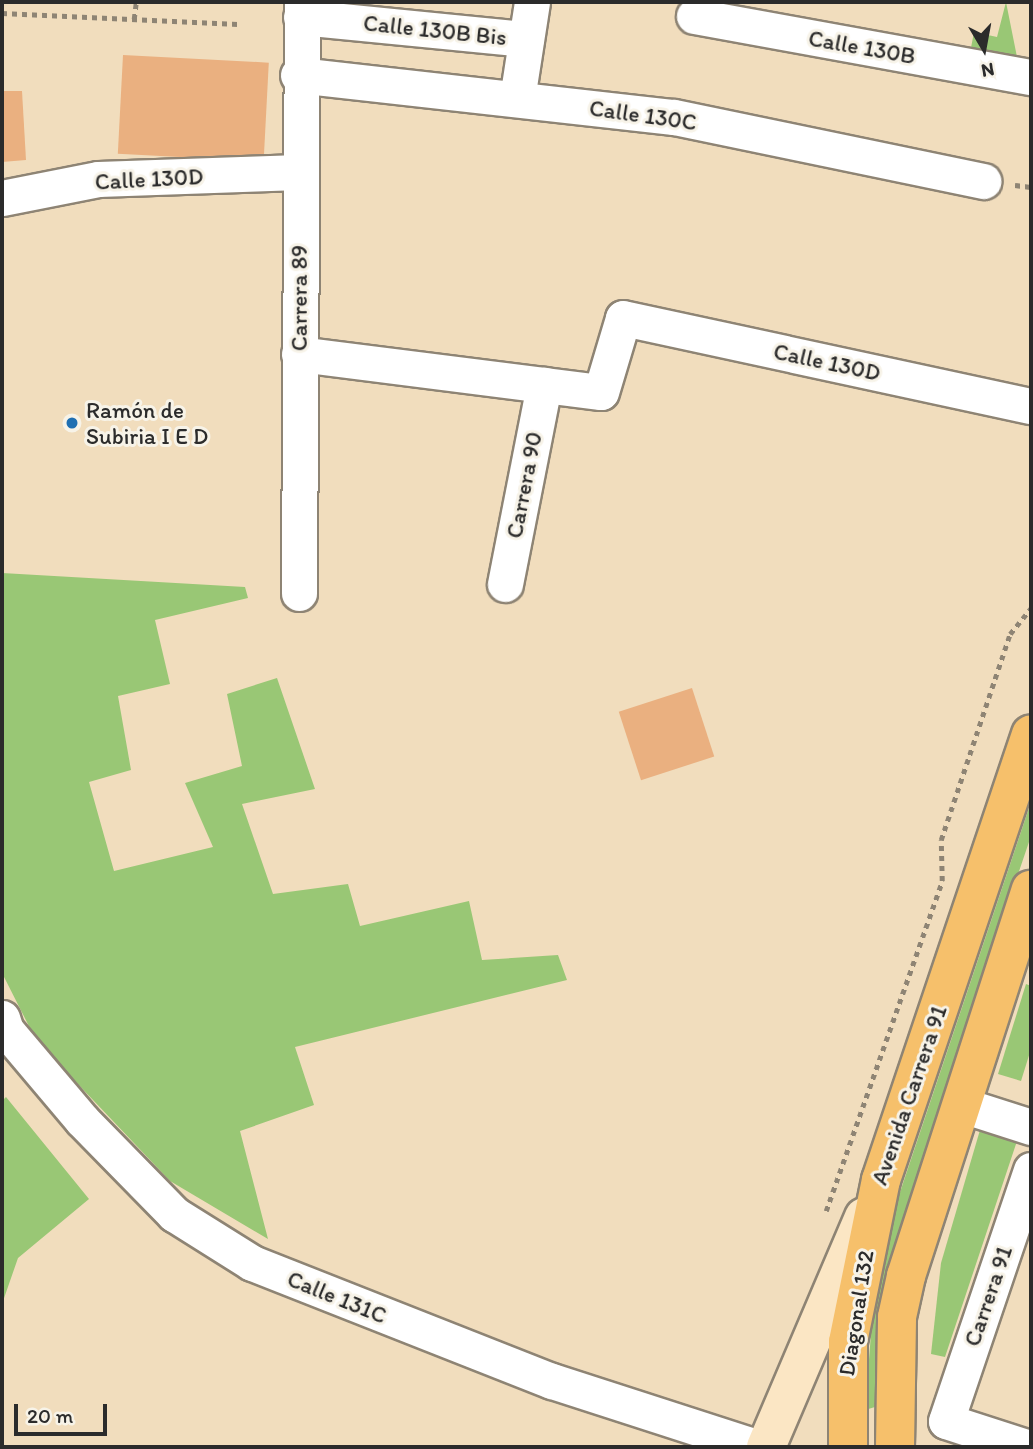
<!DOCTYPE html>
<html>
<head>
<meta charset="utf-8">
<style>
  body { margin:0 }
  #map { position:relative; width:1033px; height:1449px; overflow:hidden; background:#f1ddbd; font-family:Itim,sans-serif }
  div>[style] { position:absolute }
  [style*='--x'] { left:calc(var(--x)*1px); top:calc(var(--y)*1px); width:calc(var(--w)*1px); rotate:calc(var(--a)*1deg) }
  .green>* { inset:0; background:#99c775 }
  .building>* { inset:0; background:#eab080; transform-origin:0 0 }
  .path>* { height:4.5px; margin-top:-2.25px; transform-origin:0; background:repeating-linear-gradient(90deg,#8e8474 0 5px,transparent 0 10px) }
  .roads { filter:drop-shadow(2px 0 #8e8474) drop-shadow(-2px 0 #8e8474) drop-shadow(0 2px #8e8474) drop-shadow(0 -2px #8e8474) }
  .minor>* { height:35px; margin:-17.5px; padding:0 17.5px; transform-origin:17.5px; border-radius:17.5px; background:#fff }
  .secondary>* { height:38px; margin:-19px; padding:0 19px; transform-origin:19px; border-radius:19px; background:#fbe6c4 }
  .primary>* { height:38px; margin:-19px; padding:0 19px; transform-origin:19px; border-radius:19px; background:#f6c06b }
  .dots>* { width:19px; height:19px; translate:-50% -50%; box-sizing:border-box; border:4px solid #f7f3e8; border-radius:50% }
  span { translate:-50% -50%; white-space:nowrap; text-align:center; line-height:1.15; -webkit-text-stroke:6px #f7f3e8; paint-order:stroke }
  .street-label { font-size:23px; color:#2b2b2b }
  .poi-label { font-size:23px; color:#2b2b2b }
  .left { translate:0 -50%; text-align:left }
  .frame { position:absolute; inset:0; border:4px solid #2b2b2b; pointer-events:none }
  .north { position:absolute; left:949px; top:14px; width:70px; height:70px; -webkit-text-stroke:5px #f7f3e8; paint-order:stroke; rotate:170deg; font-size:19px; font-weight:700; line-height:28px; text-align:center; color:#2b2b2b }
  .north::after { content:''; display:block; margin:auto; width:24px; height:32px; background:#2b2b2b; clip-path:polygon(50% 0,100% 100%,50% 72%,0 100%) }
  .scale { position:absolute; left:14px; top:1404px; width:93px; height:32px; box-sizing:border-box; border:4px solid #2b2b2b; border-top:0; padding-left:9px; font-size:21px; line-height:24px; white-space:nowrap; color:#2b2b2b; -webkit-text-stroke:5px #f7f3e8; paint-order:stroke }
</style>
</head>
<body>
<div id="map">
  <div class="green">
    <div style="clip-path:polygon(1006px 2px,1018px 62px,970px 53px,974px 32px,997px 37px)"></div>
    <div style="clip-path:polygon(2px 573px,245px 587px,248px 598px,155px 620px,170px 684px,118px 696px,131px 770px,89px 782px,114px 871px,213px 847px,185px 783px,242px 766px,227px 694px,277px 678px,315px 789px,242px 804px,273px 894px,348px 884px,360px 926px,469px 901px,482px 960px,558px 955px,567px 980px,295px 1047px,314px 1105px,240px 1131px,268px 1239px,170px 1181px,36px 1040px,2px 973px)"></div>
    <div style="clip-path:polygon(1031px 802px,1031px 836px,926px 1146px,885px 1285px,875px 1407px,865px 1410px,875px 1283px,894px 1210px)"></div>
    <div style="clip-path:polygon(1026px 984px,1031px 986px,1031px 1049px,1021px 1081px,998px 1074px)"></div>
    <div style="clip-path:polygon(6px 1097px,89px 1199px,18px 1258px,2px 1304px,2px 1101px)"></div>
    <div style="clip-path:polygon(980px 1130px,1017px 1141px,945px 1357px,931px 1354px,941px 1263px)"></div>
  </div>
  <div class="building">
    <div style="left:123px;top:55px;width:146px;height:99px;rotate:3deg"></div>
    <div style="clip-path:polygon(2px 91px,22px 91px,26px 160px,2px 162px)"></div>
    <div style="left:692px;top:688px;width:72px;height:77px;rotate:72deg"></div>
  </div>
  <div class="path">
    <div style="--x:2;--y:13;--w:236;--a:2.7"></div>
    <div style="--x:134;--y:19;--w:17;--a:-83"></div>
    <div style="--x:1015;--y:185;--w:16;--a:7"></div>
    <div style="--x:826;--y:1211;--w:350;--a:-70.6"></div>
    <div style="--x:942;--y:881;--w:41;--a:-91.4"></div>
    <div style="--x:941;--y:840;--w:217;--a:-71.5"></div>
    <div style="--x:1010;--y:634;--w:33;--a:-51"></div>
  </div>
  <div class="roads">
    <div class="minor">
      <div style="--x:694;--y:16;--w:342;--a:10.3"></div>
      <div style="--x:301;--y:17;--w:226;--a:5.6"></div>
      <div style="--x:298;--y:75;--w:378;--a:6.4"></div>
      <div style="--x:674;--y:117;--w:316;--a:11.7"></div>
      <div style="--x:517;--y:99;--w:98;--a:-81.2"></div>
      <div style="--x:2;--y:198;--w:98;--a:-11.2"></div>
      <div style="--x:98;--y:179;--w:201;--a:-2"></div>
      <div style="--x:299;--y:354;--w:304;--a:7.2"></div>
      <div style="--x:601;--y:392;--w:77;--a:-73.4"></div>
      <div style="--x:623;--y:318;--w:417;--a:12.2"></div>
      <div style="--x:505;--y:584;--w:203;--a:-78.9"></div>
      <div style="--x:299;--y:593;--w:591;--a:-89.71"></div>
      <div style="--x:2;--y:1018;--w:13;--a:72"></div>
      <div style="--x:6;--y:1030;--w:118;--a:49.8"></div>
      <div style="--x:82;--y:1120;--w:132;--a:45.6"></div>
      <div style="--x:174;--y:1214;--w:92;--a:32.1"></div>
      <div style="--x:252;--y:1263;--w:322;--a:21.5"></div>
      <div style="--x:552;--y:1381;--w:214;--a:17.9"></div>
      <div style="--x:962;--y:1105;--w:72;--a:17.7"></div>
      <div style="--x:1026;--y:1447;--w:84;--a:-162"></div>
      <div style="--x:946;--y:1421;--w:265;--a:-71.3"></div>
    </div>
    <div class="secondary">
      <div style="--x:766;--y:1447;--w:250;--a:-66.9"></div>
    </div>
    <div class="primary">
      <div style="--x:848;--y:1447;--w:105;--a:-90"></div>
      <div style="--x:848;--y:1342;--w:165;--a:-78.5"></div>
      <div style="--x:881;--y:1180;--w:470;--a:-71.4"></div>
      <div style="--x:895;--y:1447;--w:130;--a:-89.1"></div>
      <div style="--x:897;--y:1317;--w:42;--a:-77.6"></div>
      <div style="--x:906;--y:1276;--w:406;--a:-72.1"></div>
    </div>
  </div>
  <div class="dots">
    <div style="left:72px;top:423px;background:#1f6fb2"></div>
  </div>
  <div class="street-label">
    <span style="left:435px;top:30px;rotate:6deg">Calle 130B Bis</span>
    <span style="left:862px;top:47px;rotate:10deg">Calle 130B</span>
    <span style="left:643px;top:115px;rotate:8deg">Calle 130C</span>
    <span style="left:149px;top:179px;rotate:-3deg">Calle 130D</span>
    <span style="left:299px;top:298px;rotate:-90deg">Carrera 89</span>
    <span style="left:827px;top:362px;rotate:12deg">Calle 130D</span>
    <span style="left:524px;top:485px;rotate:-79deg">Carrera 90</span>
    <span style="left:909px;top:1095px;rotate:-71deg">Avenida Carrera 91</span>
    <span style="left:988px;top:1296px;rotate:-71deg">Carrera 91</span>
    <span style="left:337px;top:1297px;rotate:22deg">Calle 131C</span>
    <span style="left:856px;top:1313px;rotate:-81deg">Diagonal 132</span>
  </div>
  <div class="poi-label">
    <span class="left" style="left:86px;top:423px">Ramón de<br>Subiria I E D</span>
  </div>
  <div class="frame"></div>
  <div class="north">N</div>
  <div class="scale">20 m</div>
</div>
</body>
</html>
